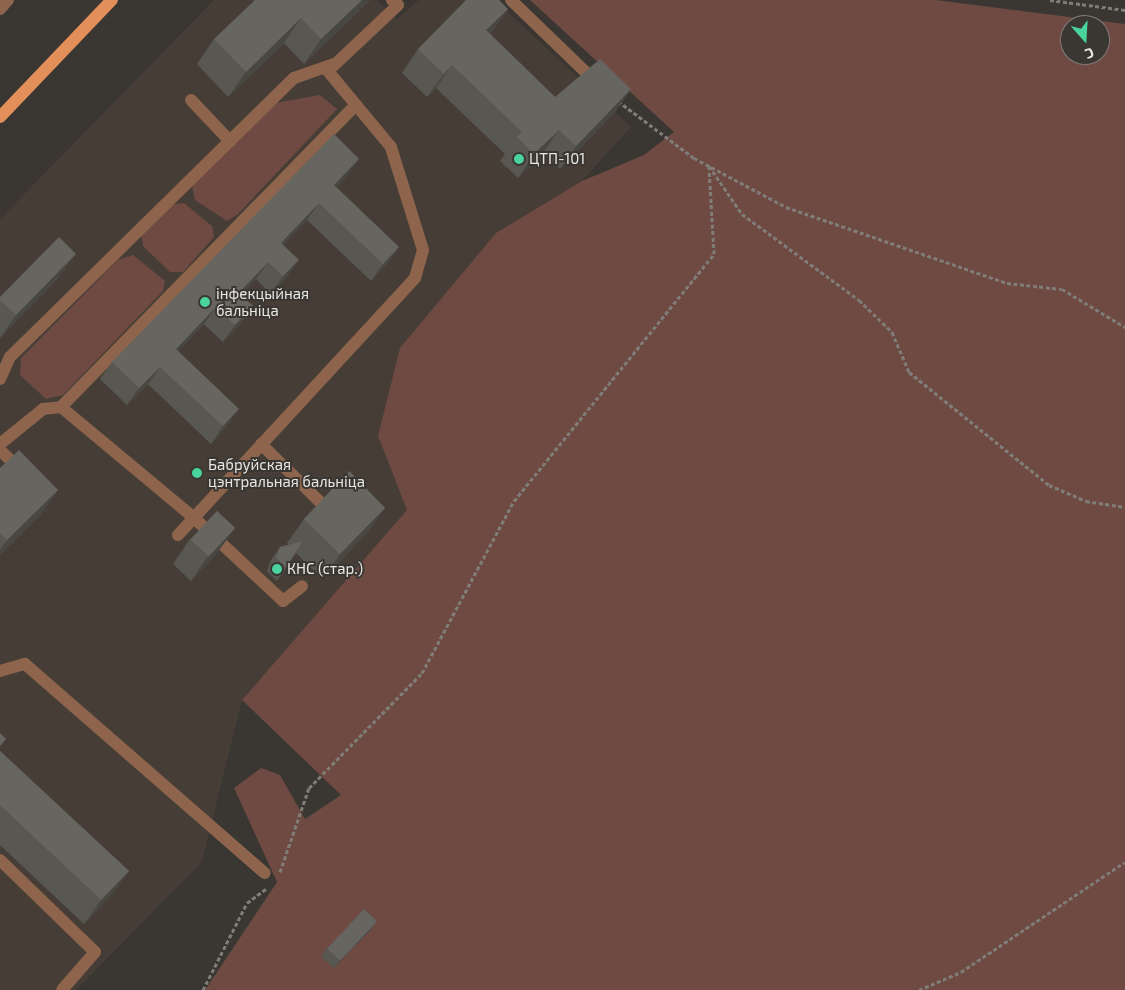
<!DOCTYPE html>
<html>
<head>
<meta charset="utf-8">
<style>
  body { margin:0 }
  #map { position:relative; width:1125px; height:990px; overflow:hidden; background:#3a3632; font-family:"Exo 2",sans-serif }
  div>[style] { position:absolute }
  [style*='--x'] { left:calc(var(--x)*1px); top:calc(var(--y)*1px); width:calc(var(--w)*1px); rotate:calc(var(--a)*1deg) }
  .built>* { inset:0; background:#463e36 }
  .green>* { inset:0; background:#6e4a42 }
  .path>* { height:3px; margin-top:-1.5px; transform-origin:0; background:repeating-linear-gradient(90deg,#807d79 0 4px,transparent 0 6.5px) }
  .minor>* { height:12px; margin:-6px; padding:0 6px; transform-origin:6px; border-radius:6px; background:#8e654c }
  .major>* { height:12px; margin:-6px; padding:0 6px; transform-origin:6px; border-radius:6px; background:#e38f5a }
  .wall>* { inset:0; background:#595752 }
  .shaded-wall>* { inset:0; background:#484742 }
  .building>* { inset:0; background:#67655f; transform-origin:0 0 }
  .dots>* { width:14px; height:14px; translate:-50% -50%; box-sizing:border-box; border:2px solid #3a3632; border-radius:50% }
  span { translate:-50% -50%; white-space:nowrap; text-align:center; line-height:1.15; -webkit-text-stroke:4px #3a3632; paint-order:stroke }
  .poi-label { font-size:15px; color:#e8e6e3 }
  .left { translate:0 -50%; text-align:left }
  .north { position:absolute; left:1060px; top:15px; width:50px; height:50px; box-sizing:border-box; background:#3a3632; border:1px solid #807c79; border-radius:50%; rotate:161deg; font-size:14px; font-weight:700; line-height:20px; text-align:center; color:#e8e6e3 }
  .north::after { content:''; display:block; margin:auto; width:18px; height:22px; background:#49d49c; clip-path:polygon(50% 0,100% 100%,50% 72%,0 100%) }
</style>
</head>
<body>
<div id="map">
  <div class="built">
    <div style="clip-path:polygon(214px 0,377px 0,397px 19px,419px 0,495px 0,631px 127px,582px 181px,496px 233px,378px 436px,408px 510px,242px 700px,202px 862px,76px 990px,0 990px,0 219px)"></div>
  </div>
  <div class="green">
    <div style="clip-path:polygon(evenodd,530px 0,936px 0,1125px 24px,1125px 990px,205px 990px,277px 882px,234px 788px,261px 768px,280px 775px,305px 819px,341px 795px,242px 700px,407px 510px,378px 436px,400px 348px,496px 233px,582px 181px,644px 155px,674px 132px,530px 0,1070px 25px,1100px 25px,1100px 55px,1070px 55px,1070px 25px)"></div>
    <div style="clip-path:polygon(320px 95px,337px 109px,238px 214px,227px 221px,195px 200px,191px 180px,270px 104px)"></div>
    <div style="clip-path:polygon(184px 203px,212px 226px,214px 237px,183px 272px,170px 272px,143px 246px,141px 234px,168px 205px)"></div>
    <div style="clip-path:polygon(133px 255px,165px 281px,163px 291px,63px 395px,46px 399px,20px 375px,21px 358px,118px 260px)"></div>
  </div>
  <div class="path">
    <div style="--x:1050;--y:0;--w:76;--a:7.6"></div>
    <div style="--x:618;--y:101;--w:95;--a:36.9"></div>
    <div style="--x:694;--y:158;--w:104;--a:28"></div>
    <div style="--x:786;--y:207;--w:234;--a:19"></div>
    <div style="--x:1007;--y:283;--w:55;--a:6.2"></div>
    <div style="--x:1062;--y:289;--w:74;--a:31.1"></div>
    <div style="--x:709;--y:166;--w:58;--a:55.5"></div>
    <div style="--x:742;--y:214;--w:145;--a:36.3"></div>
    <div style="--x:859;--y:300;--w:46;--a:44.1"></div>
    <div style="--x:892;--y:332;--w:43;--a:67"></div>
    <div style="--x:909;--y:372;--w:180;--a:38.9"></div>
    <div style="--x:1049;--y:485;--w:40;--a:23.4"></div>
    <div style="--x:1086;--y:501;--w:39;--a:9"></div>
    <div style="--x:280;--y:872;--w:89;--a:-71"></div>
    <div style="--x:309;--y:788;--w:161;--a:-45.5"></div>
    <div style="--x:422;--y:673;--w:195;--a:-61.9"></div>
    <div style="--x:514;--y:501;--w:318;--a:-51"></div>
    <div style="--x:714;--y:254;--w:88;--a:-93.3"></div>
    <div style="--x:203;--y:990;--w:97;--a:-63.2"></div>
    <div style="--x:247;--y:903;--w:25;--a:-37"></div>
    <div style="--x:919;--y:990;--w:46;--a:-23.2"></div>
    <div style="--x:961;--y:972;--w:197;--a:-33.9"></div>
  </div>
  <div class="minor">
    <div style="--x:511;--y:0;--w:120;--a:44"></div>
    <div style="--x:0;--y:9;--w:12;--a:-48"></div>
    <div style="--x:191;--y:100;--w:57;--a:46.4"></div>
    <div style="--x:0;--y:379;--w:24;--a:-66"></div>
    <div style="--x:10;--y:357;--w:398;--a:-44.5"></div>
    <div style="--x:294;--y:78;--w:42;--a:-19.3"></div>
    <div style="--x:61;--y:407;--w:172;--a:39.8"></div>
    <div style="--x:193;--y:517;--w:123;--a:43"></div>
    <div style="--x:283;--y:601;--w:24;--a:-38"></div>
    <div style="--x:0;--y:444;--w:55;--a:-39.1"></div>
    <div style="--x:43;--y:409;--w:18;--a:-6"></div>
    <div style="--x:61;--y:407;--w:422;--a:-45.7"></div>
    <div style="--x:261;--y:444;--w:87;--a:44.5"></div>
    <div style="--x:0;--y:450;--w:30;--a:44"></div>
    <div style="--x:178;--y:535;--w:350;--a:-47.3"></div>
    <div style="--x:415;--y:278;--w:29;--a:-74"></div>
    <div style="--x:423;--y:250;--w:108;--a:-107.3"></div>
    <div style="--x:391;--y:147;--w:99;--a:-129.7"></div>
    <div style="--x:328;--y:71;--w:96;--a:-43.3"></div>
    <div style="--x:398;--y:5;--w:8;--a:-140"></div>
    <div style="--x:0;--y:671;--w:26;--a:-16"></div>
    <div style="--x:25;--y:664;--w:318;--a:41.1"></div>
    <div style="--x:0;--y:860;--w:132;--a:44.1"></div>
    <div style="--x:95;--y:952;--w:50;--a:131"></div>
  </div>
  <div class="major">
    <div style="--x:0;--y:117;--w:162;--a:-46.3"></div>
  </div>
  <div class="wall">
    <div style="clip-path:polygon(370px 0,304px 64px,284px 43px,228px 97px,197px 64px,214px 39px)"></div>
    <div style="clip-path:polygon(508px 9px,490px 34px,555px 97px,631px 89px,615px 112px,560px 169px,543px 153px,518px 178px,500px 161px,505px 154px,436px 88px,427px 97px,402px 73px,418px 49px)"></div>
    <div style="clip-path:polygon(347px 176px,336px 187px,399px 247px,387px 264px,371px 281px,307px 220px,283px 245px,287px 277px,271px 294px,256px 279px,241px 295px,253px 306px,241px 323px,223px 342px,204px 324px,178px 351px,227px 426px,211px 444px,148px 384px,127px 405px,100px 379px,112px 362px)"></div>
    <div style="clip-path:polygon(58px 278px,0 338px,0 297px)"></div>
    <div style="clip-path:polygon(0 468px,58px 490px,41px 514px,0 555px)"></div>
    <div style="clip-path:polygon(349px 471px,385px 508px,368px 532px,323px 579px,296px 553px,277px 581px,267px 571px,271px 560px,280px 547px,289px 545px,287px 543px,304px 519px,339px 486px)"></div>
    <div style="clip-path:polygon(235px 528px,217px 553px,191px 581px,173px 564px,190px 539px)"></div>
    <div style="clip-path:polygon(0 751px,129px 871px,111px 895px,84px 924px,0 845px)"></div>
    <div style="clip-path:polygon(377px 921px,371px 929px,334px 968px,321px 957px,327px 948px)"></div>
  </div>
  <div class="shaded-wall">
    <div style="clip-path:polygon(362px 0,370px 0,304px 64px,321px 39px)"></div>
    <div style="clip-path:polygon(508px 9px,491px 32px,470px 54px,486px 30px)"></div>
    <div style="clip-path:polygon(301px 18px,284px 43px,228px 97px,246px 72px)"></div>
    <div style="clip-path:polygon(452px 65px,436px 88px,427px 97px,444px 74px)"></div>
    <div style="clip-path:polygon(631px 89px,615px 112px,560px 169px,576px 146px)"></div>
    <div style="clip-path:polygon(559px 130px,543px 153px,518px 178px,534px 154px)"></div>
    <div style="clip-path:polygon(359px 159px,347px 176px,322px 202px,334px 185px)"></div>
    <div style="clip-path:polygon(319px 203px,307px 220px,269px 260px,281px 243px)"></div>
    <div style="clip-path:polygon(399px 247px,387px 264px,371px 281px,383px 264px)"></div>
    <div style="clip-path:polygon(76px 254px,58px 278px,0 338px,16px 315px)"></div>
    <div style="clip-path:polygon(299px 260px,287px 277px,271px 294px,283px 276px)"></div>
    <div style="clip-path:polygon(268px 262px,256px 279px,227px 310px,239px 293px)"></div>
    <div style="clip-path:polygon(253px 306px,241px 323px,223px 342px,235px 325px)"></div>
    <div style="clip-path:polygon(216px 307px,204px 324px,164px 366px,176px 349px)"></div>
    <div style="clip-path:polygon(160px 367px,148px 384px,127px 405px,139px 388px)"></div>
    <div style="clip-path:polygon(239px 409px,227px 426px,211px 444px,223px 426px)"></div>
    <div style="clip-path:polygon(58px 490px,41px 514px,0 555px,0 550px,7px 540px)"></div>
    <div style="clip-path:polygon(385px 508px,368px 532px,323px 579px,340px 554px)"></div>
    <div style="clip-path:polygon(235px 528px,217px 553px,191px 581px,208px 556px)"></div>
    <div style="clip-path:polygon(129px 871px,111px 895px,84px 924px,101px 900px)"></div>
    <div style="clip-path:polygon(377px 921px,371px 929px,334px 968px,340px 960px)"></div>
  </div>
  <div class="building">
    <div style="clip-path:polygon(255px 0,362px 0,321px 39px,301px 18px,246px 72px,214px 39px)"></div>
    <div style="clip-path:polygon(466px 0,499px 0,508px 9px,486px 30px,555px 97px,600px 59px,631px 89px,576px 146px,559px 130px,534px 154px,517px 137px,522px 132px,452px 65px,444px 74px,418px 49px)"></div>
    <div style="clip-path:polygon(334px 134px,359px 159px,334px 185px,399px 247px,383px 264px,319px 203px,281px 243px,299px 260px,283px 276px,268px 262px,239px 293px,253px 306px,235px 325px,216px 307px,176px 349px,239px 409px,223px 426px,160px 367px,139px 388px,112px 362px)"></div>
    <div style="clip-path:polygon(59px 237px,76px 254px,16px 315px,0 300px,0 297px)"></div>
    <div style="clip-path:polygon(19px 450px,58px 490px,7px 540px,0 533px,0 468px)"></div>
    <div style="clip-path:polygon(349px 471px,385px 508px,340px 554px,304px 519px,335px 486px,346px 486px)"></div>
    <div style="left:217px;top:511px;width:25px;height:39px;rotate:43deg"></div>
    <div style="clip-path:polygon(303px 541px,286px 567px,276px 558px,280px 547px)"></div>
    <div style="clip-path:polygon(0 733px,6px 739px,0 746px)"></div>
    <div style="clip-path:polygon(0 751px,129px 871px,101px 900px,0 805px)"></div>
    <div style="left:364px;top:909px;width:18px;height:54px;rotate:43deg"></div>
  </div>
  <div class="dots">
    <div style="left:519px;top:159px;background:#49d49c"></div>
    <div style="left:205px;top:302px;background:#49d49c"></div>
    <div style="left:197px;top:473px;background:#49d49c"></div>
    <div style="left:277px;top:569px;background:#49d49c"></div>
  </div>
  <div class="poi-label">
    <span class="left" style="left:529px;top:159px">ЦТП-101</span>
    <span class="left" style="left:216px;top:302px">інфекцыйная<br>бальніца</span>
    <span class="left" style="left:208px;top:473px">Бабруйская<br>цэнтральная бальніца</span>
    <span class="left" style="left:287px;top:569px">КНС (стар.)</span>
  </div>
  <div class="north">С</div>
</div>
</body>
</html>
